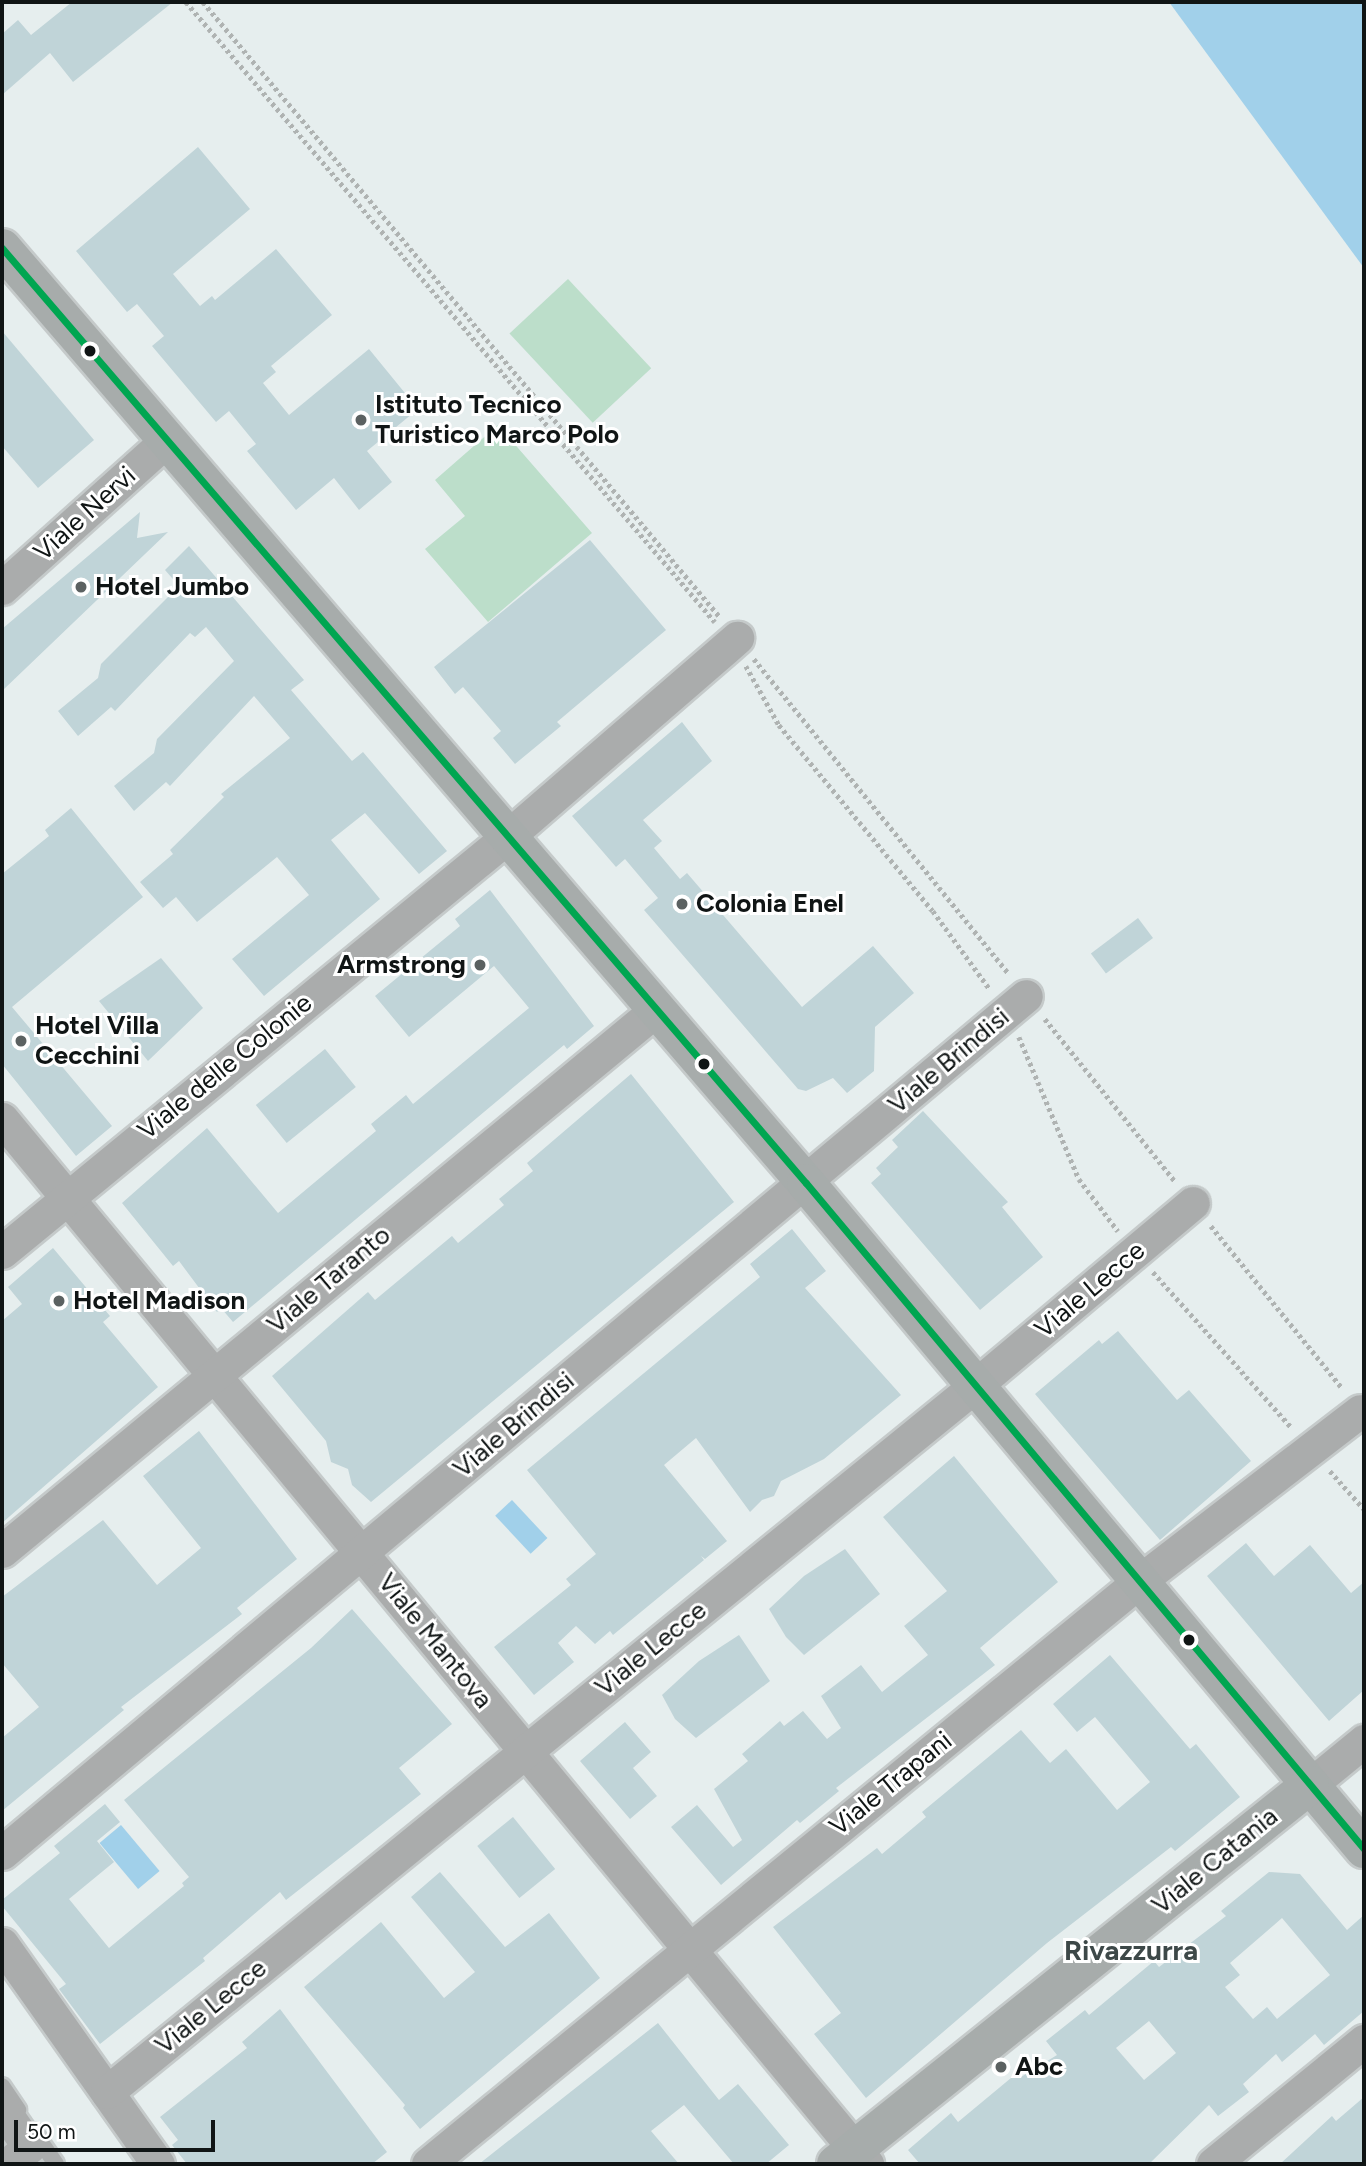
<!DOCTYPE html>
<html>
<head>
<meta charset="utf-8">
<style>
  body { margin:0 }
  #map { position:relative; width:1366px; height:2166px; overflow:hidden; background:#e6eeee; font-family:Figtree,sans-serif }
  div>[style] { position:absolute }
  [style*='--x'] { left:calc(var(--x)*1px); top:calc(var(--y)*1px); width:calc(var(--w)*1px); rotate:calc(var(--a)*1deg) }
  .green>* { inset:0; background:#bcdeca; transform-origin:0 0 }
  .water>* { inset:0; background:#a1d0ea; transform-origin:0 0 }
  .building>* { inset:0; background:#c0d4d8; transform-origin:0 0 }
  .path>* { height:4.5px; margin-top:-2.25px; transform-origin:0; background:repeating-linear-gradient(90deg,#afb3b2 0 3.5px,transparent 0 7px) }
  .roads { filter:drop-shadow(2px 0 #c5caca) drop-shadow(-2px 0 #c5caca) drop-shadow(0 2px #c5caca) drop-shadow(0 -2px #c5caca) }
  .lane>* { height:16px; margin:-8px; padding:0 8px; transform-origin:8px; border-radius:8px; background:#aaacac }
  .street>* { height:33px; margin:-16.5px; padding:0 16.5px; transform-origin:16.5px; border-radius:16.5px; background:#aaacac }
  .secondary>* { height:38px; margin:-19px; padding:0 19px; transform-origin:19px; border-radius:19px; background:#a7acab }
  .bus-1>* { height:7px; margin:-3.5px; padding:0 3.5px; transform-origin:3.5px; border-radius:3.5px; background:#00a651 }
  .dots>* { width:19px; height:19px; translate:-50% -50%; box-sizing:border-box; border:4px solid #fff; border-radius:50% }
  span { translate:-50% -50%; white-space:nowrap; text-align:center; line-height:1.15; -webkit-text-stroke:6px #fff; paint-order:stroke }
  .poi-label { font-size:26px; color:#101515; font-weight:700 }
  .left { translate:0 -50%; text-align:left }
  .right { translate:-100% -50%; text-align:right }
  .street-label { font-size:26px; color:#101515 }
  .neighbourhood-label { font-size:28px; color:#3d4848; font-weight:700 }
  .frame { position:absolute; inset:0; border:4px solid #101515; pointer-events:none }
  .scale { position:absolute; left:14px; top:2120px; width:201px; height:32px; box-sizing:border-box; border:4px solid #101515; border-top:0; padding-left:9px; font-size:21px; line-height:24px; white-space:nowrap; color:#101515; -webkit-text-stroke:5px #fff; paint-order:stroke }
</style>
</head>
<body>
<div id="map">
  <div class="green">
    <div style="left:568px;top:279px;width:122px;height:80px;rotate:47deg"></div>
    <div style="clip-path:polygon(498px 425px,592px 533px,488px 622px,425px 549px,465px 516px,435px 480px)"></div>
  </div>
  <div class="water">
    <div style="clip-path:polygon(1169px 2px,1364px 2px,1364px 268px)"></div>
    <div style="left:512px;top:1500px;width:52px;height:23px;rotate:47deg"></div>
    <div style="left:121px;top:1825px;width:60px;height:28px;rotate:50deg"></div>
  </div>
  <div class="building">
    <div style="clip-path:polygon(72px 2px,173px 2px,73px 82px,50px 53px,2px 95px,2px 34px,18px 20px,31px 35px)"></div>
    <div style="clip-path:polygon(198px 147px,250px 209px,173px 274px,200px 306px,212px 296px,215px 300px,276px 249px,332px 315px,271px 366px,276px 372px,263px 383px,289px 415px,369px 349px,418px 409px,367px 451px,392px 482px,359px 510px,334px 478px,296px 510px,247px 451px,256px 444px,229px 411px,216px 422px,152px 346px,164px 336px,137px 304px,127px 312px,76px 251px)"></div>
    <div style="clip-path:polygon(2px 331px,94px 440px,38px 488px,2px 446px)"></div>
    <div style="clip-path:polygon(140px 512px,137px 538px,168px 532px,2px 691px,2px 629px)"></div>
    <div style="clip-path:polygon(590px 540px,666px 630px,557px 722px,561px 726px,515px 764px,493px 738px,501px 731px,463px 687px,455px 694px,434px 667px)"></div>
    <div style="clip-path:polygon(189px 546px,304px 680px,291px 690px,352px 761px,363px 752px,447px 851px,419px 874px,365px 813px,331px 840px,380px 899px,264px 996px,232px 959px,309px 895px,277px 857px,197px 922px,176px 897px,163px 908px,140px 882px,173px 854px,170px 850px,224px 797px,221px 794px,290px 738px,254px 696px,170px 786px,166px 782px,134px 811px,114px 786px,154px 753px,157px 739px,234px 661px,206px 627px,195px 637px,190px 633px,115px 711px,111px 707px,78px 736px,58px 711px,98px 678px,101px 664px,179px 586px,165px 570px)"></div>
    <div style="clip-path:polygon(682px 722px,712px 761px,643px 820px,662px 841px,654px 848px,680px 879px,687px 873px,802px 1007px,873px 946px,914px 993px,875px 1027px,874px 1071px,847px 1093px,833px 1078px,806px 1091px,798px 1089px,644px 910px,658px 898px,625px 859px,616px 867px,572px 816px)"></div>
    <div style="clip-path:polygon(71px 808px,143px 897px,12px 1007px,112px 1126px,76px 1156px,2px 1064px,2px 874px,49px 836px,45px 830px)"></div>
    <div style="clip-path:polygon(490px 890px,594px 1026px,567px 1049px,564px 1045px,233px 1322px,221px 1308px,217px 1312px,179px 1261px,173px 1266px,122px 1203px,207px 1128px,278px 1213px,376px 1131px,371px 1124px,406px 1095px,413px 1104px,529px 1008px,494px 966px,409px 1037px,375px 996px,460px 926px,455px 919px)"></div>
    <div style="left:1138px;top:918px;width:25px;height:59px;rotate:53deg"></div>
    <div style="clip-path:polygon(161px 958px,203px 1008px,148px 1061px,99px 1001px)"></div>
    <div style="left:325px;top:1049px;width:49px;height:89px;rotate:51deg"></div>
    <div style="clip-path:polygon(631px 1074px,734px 1202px,371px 1502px,352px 1485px,348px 1469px,331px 1462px,326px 1441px,272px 1376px,368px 1292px,375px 1300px,452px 1236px,458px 1243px,504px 1205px,499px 1199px,533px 1171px,527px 1163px)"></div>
    <div style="clip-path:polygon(923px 1111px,1008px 1202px,1002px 1207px,1043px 1257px,980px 1310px,871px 1183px,881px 1174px,876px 1168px,898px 1147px,892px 1140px)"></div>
    <div style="clip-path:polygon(792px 1229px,826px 1271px,805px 1288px,901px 1395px,824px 1459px,781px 1481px,774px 1496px,762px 1500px,750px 1512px,696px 1438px,664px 1465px,727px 1541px,705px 1559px,701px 1556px,704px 1560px,613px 1635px,610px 1631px,595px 1644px,576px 1626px,558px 1643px,574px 1662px,534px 1695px,494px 1647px,571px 1585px,566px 1579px,596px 1554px,527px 1470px,760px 1277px,750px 1264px)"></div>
    <div style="clip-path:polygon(53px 1248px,110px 1316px,103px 1322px,158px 1387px,2px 1523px,2px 1321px,22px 1304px,8px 1287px)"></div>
    <div style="clip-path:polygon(1118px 1331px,1177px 1400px,1189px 1390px,1251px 1461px,1160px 1540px,1035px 1394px,1099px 1340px,1102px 1344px)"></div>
    <div style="clip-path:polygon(199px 1431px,297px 1559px,237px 1608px,242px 1614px,121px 1707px,124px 1710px,2px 1811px,2px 1738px,39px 1707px,2px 1663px,2px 1597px,103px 1520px,157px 1585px,201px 1548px,143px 1476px)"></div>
    <div style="clip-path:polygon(954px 1456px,1058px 1582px,980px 1648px,995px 1665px,836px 1788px,839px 1791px,800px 1823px,797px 1820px,721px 1885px,671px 1827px,697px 1805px,733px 1847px,742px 1840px,714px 1789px,748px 1761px,742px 1754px,780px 1721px,784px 1726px,803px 1711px,827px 1739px,841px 1728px,821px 1696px,861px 1665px,882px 1692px,928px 1655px,904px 1626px,947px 1591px,883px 1517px)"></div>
    <div style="clip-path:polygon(1246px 1543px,1274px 1576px,1310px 1545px,1351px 1593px,1364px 1582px,1364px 1690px,1329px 1721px,1207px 1576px)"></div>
    <div style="clip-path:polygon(845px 1549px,880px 1594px,804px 1655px,786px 1637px,769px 1609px,804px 1576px)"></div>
    <div style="clip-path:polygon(352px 1609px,452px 1724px,399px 1768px,421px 1794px,286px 1900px,280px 1892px,203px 1958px,205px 1961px,100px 2044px,59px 1989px,66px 1984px,2px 1906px,2px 1900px,60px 1853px,54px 1846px,105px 1804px,120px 1822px,97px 1841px,114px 1862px,69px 1899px,109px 1948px,184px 1886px,182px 1883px,189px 1877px,124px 1800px,311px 1648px)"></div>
    <div style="clip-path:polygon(739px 1635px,770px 1681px,696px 1738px,675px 1719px,662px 1695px,699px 1661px)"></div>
    <div style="clip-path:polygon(1110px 1655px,1190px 1749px,1196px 1744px,1240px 1797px,1175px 1851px,1171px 1847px,1047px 1943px,866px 2098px,814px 2034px,841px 2013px,773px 1927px,877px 1848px,882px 1854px,926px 1817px,922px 1812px,1021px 1730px,1050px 1763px,1066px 1749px,1117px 1810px,1150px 1782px,1095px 1717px,1077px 1732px,1053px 1704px)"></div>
    <div style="clip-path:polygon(625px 1722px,651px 1752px,633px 1768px,657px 1796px,630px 1819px,580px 1761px)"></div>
    <div style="left:513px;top:1817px;width:67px;height:46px;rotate:51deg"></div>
    <div style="clip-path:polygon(440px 1872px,505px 1947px,549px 1913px,600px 1978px,420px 2129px,403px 2108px,405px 2105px,304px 1987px,381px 1922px,444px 1998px,475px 1972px,411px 1897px)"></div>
    <div style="clip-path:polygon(evenodd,1269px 1872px,1300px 1874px,1347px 1930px,1364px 1915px,1364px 2011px,1324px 2045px,1315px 2034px,1282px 2062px,1276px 2054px,1243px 2084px,1249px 2092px,1218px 2116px,1209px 2105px,1149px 2164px,920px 2164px,908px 2150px,951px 2113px,958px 2122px,1017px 2073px,1021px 2077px,1057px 2055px,1046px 2041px,1085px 2010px,1089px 2015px,1154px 1961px,1159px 1967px,1226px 1916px,1221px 1911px,1269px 1872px,1282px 1918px,1330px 1975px,1277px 2019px,1267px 2007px,1253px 2019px,1225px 1987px,1240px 1975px,1230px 1963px,1282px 1918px,1269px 1872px,1149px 2021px,1176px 2053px,1144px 2080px,1116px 2048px,1149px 2021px)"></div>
    <div style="clip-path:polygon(280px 2009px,387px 2152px,372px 2164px,187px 2164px,172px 2145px,178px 2140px,160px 2117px,247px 2048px,242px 2042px)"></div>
    <div style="clip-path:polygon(658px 2023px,719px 2100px,738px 2084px,789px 2145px,766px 2164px,734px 2164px,684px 2105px,651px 2131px,679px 2164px,479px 2164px)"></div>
    <div style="clip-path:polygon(1364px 2097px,1364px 2164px,1280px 2164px,1332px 2116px,1336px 2121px)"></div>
  </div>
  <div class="path">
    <div style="--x:186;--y:2;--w:815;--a:49.53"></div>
    <div style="--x:203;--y:2;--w:803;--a:49.95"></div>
    <div style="--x:754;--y:659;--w:405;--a:51"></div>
    <div style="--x:746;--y:666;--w:68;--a:60.8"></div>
    <div style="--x:779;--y:725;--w:241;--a:50.4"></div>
    <div style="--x:933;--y:911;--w:95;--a:54"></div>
    <div style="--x:1045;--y:1019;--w:208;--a:51.3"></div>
    <div style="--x:1019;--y:1037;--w:154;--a:67.1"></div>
    <div style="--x:1079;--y:1179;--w:65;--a:53.1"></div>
    <div style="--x:1211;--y:1226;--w:208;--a:51"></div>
    <div style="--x:1153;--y:1272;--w:208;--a:48.3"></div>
    <div style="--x:1330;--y:1471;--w:51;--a:48.2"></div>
  </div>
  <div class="roads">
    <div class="lane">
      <div style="--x:2;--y:2086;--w:29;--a:56"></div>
      <div style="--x:33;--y:2131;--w:40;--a:55.1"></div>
    </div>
    <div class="street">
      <div style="--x:2;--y:588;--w:223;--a:-41.9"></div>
      <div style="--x:2;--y:1119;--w:1357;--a:50.38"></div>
      <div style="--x:2;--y:1252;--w:652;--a:-39.4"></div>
      <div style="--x:506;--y:838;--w:306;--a:-40.9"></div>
      <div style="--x:2;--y:1551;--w:849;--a:-39.6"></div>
      <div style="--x:1310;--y:1785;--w:70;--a:-39.2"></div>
      <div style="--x:2;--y:1853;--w:1335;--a:-39.93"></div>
      <div style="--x:2;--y:1944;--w:270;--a:54.7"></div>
      <div style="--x:107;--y:2092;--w:1120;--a:-39.13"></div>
      <div style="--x:976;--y:1385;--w:283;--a:-40"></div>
      <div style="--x:2;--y:2108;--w:47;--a:55.3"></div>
      <div style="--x:29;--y:2147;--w:27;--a:141"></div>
      <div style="--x:428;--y:2164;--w:923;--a:-39.33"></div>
      <div style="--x:1142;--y:1579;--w:275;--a:-37.6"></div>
      <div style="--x:1213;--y:2164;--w:195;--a:-39.2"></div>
    </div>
    <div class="secondary">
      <div style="--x:2;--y:248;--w:1233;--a:49.31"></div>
      <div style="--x:806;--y:1183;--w:869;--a:50.04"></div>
      <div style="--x:836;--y:2164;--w:607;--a:-38.65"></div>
    </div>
  </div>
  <div class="bus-1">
    <div style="--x:2;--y:248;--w:1233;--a:49.31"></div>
    <div style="--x:806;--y:1183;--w:869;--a:50.04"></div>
  </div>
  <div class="dots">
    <div style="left:90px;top:351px;background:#101515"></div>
    <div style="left:361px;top:420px;background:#5b6161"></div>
    <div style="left:81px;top:587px;background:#5b6161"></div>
    <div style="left:682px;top:904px;background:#5b6161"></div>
    <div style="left:480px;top:965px;background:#5b6161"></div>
    <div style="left:21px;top:1041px;background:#5b6161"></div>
    <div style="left:704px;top:1064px;background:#101515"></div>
    <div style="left:59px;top:1301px;background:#5b6161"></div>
    <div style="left:1189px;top:1640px;background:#101515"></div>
    <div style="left:1001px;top:2067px;background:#5b6161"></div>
  </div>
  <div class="poi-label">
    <span class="left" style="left:375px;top:420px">Istituto Tecnico<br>Turistico Marco Polo</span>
    <span class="left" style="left:95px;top:587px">Hotel Jumbo</span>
    <span class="left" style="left:696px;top:904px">Colonia Enel</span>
    <span class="right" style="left:466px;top:965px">Armstrong</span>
    <span class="left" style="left:35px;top:1041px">Hotel Villa<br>Cecchini</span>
    <span class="left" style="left:73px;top:1301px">Hotel Madison</span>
    <span class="left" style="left:1015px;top:2067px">Abc</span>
  </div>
  <div class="street-label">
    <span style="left:85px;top:514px;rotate:-42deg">Viale Nervi</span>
    <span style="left:949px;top:1061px;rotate:-40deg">Viale Brindisi</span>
    <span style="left:225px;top:1067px;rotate:-39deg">Viale delle Colonie</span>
    <span style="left:329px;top:1280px;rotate:-40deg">Viale Taranto</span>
    <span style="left:1090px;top:1290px;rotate:-40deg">Viale Lecce</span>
    <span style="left:514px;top:1425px;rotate:-40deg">Viale Brindisi</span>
    <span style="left:435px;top:1641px;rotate:51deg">Viale Mantova</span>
    <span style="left:651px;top:1649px;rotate:-39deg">Viale Lecce</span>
    <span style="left:891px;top:1784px;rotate:-39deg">Viale Trapani</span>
    <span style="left:1215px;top:1861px;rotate:-39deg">Viale Catania</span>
    <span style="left:211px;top:2007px;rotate:-39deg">Viale Lecce</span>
  </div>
  <div class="neighbourhood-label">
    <span style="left:1131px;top:1950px">Rivazzurra</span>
  </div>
  <div class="frame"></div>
  <div class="scale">50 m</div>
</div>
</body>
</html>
